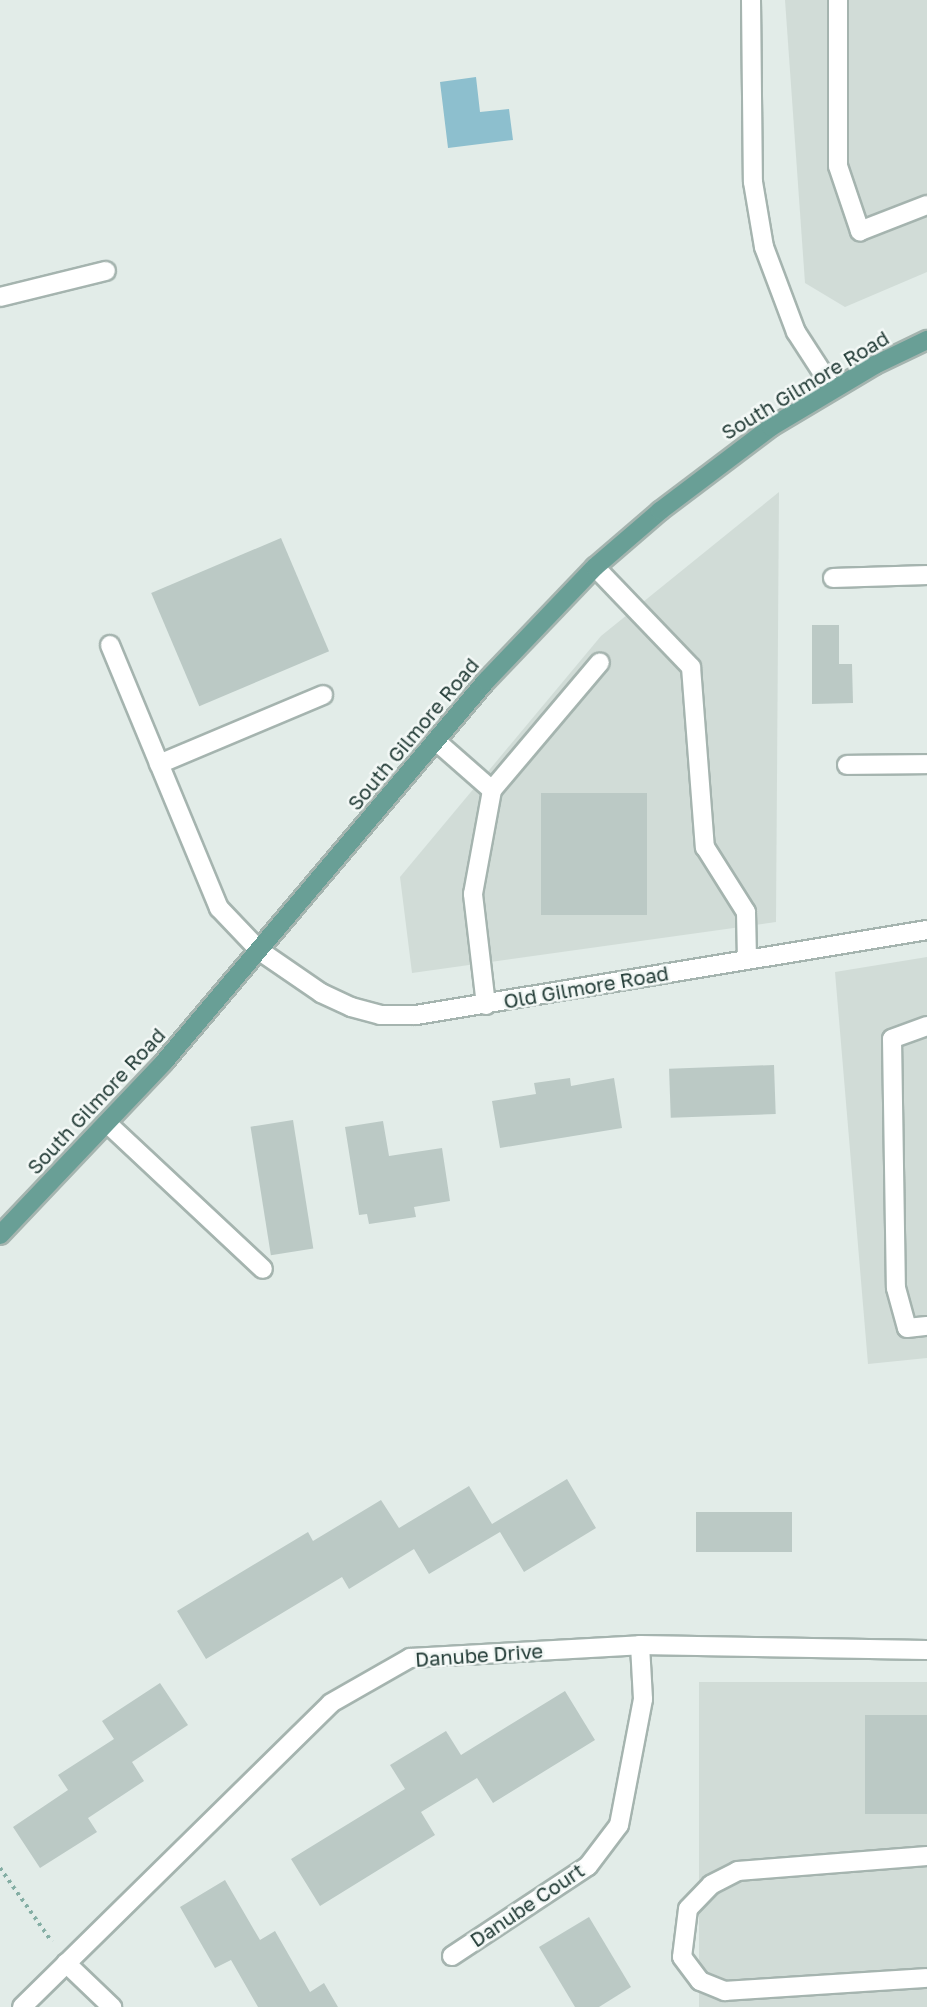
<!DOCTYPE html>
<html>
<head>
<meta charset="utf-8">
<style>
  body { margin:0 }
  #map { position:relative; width:927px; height:2007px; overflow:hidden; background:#e2ece8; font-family:"Golos Text",sans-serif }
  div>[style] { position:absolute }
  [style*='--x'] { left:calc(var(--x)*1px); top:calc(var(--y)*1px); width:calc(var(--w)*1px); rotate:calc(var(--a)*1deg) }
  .built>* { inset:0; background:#d1dcd7; transform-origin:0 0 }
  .water>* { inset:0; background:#8dbfce }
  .building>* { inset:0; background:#bbc9c5; transform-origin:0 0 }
  .path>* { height:4px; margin-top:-2px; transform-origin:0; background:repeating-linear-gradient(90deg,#84aea4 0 3px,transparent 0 7.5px) }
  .roads { filter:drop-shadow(2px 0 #a5b4af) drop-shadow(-2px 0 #a5b4af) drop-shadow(0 2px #a5b4af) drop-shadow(0 -2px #a5b4af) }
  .minor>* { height:18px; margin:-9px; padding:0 9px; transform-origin:9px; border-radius:9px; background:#fff }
  .major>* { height:18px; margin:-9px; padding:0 9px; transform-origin:9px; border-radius:9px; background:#699f96 }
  span { translate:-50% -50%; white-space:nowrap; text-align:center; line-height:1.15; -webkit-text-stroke:5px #f3f8f6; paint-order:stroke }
  .street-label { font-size:20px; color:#233c37 }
</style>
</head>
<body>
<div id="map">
  <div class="built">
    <div style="clip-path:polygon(785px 0,927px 0,927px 272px,845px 307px,805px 283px)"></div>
    <div style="clip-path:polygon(779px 492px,776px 922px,412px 973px,400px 877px,601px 636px)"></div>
    <div style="clip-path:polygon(927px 957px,927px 1358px,868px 1364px,835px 972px)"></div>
    <div style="left:927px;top:1682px;width:325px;height:228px;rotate:90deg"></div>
  </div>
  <div class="water">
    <div style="clip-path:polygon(476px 77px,480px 112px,509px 109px,513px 140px,448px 148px,440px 82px)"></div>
  </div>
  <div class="building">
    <div style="left:281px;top:538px;width:123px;height:141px;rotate:67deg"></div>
    <div style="clip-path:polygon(812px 625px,839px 625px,839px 664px,852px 664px,853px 703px,812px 704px)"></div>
    <div style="left:647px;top:793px;width:122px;height:106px;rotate:90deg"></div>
    <div style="left:774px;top:1065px;width:49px;height:105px;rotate:88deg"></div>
    <div style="clip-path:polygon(570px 1078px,571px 1086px,614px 1078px,622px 1128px,500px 1148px,492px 1101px,536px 1094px,534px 1083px)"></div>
    <div style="left:293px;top:1120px;width:130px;height:43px;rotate:81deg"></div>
    <div style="clip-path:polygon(383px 1121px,389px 1156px,442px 1148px,450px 1201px,414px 1207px,416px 1217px,369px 1224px,367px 1214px,359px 1215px,345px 1127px)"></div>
    <div style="clip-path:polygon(567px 1479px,596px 1528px,524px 1572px,500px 1532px,429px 1574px,414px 1549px,349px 1589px,342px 1577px,206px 1659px,177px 1611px,308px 1532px,313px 1541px,381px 1500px,399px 1528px,469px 1486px,492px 1524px)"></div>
    <div style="left:792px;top:1512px;width:40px;height:96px;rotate:90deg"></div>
    <div style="clip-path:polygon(160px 1683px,188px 1725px,132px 1762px,144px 1781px,88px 1818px,97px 1832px,40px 1868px,13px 1827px,68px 1790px,58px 1775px,114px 1739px,102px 1721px)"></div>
    <div style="clip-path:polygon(565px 1691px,595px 1740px,493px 1803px,477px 1778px,421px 1812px,435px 1835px,320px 1906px,291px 1859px,405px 1789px,390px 1765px,446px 1731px,461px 1755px)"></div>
    <div style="left:927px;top:1715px;width:99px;height:62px;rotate:90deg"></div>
    <div style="clip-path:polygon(225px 1880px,260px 1940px,275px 1931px,310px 1992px,324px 1983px,338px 2007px,258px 2007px,231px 1960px,215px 1968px,180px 1907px)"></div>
    <div style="clip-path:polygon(589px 1917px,631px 1987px,599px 2007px,575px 2007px,539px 1947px)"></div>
  </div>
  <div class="path">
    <div style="--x:0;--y:1868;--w:90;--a:54.9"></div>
  </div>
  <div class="roads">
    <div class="minor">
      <div style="--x:751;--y:0;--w:182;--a:89.4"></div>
      <div style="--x:753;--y:182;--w:66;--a:80.4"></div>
      <div style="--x:764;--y:247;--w:91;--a:69.4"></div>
      <div style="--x:796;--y:332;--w:68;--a:57"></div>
      <div style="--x:838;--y:0;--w:166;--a:90"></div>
      <div style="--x:838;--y:166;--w:69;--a:71.3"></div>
      <div style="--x:860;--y:231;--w:72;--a:-21.2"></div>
      <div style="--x:0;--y:297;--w:109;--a:-13.8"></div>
      <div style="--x:595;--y:567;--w:139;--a:46.2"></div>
      <div style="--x:691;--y:667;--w:181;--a:85.6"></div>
      <div style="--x:705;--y:847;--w:77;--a:57.8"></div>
      <div style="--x:746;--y:912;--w:47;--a:88.8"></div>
      <div style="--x:833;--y:578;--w:94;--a:-1.8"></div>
      <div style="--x:110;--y:645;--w:285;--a:67.5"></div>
      <div style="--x:219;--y:908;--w:59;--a:46.4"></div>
      <div style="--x:260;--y:951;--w:74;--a:34.5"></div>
      <div style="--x:321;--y:993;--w:33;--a:25"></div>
      <div style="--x:351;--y:1007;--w:30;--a:15"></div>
      <div style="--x:380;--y:1015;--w:36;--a:0"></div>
      <div style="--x:416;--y:1015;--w:518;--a:-9.44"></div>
      <div style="--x:436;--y:741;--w:74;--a:41.2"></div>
      <div style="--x:159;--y:764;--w:178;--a:-22.8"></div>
      <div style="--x:847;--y:765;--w:80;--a:-0.7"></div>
      <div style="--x:486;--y:1005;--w:112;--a:-96.7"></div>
      <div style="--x:473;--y:894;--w:106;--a:-79.6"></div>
      <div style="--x:492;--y:790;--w:167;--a:-49.8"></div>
      <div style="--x:927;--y:1026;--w:37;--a:160"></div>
      <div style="--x:892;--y:1039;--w:249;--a:89.1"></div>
      <div style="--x:896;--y:1288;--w:41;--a:74.6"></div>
      <div style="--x:907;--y:1328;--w:20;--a:-6"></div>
      <div style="--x:108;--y:1124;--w:212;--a:43.1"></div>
      <div style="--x:927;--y:1856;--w:190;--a:175.5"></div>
      <div style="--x:738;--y:1871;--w:30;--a:153"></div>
      <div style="--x:711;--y:1885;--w:33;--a:134"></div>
      <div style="--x:688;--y:1909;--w:48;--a:97.1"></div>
      <div style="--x:682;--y:1957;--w:30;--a:53"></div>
      <div style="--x:700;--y:1981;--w:27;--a:22"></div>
      <div style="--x:725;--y:1991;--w:202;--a:-3.7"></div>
      <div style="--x:452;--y:1956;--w:163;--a:-33.5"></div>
      <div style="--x:588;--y:1866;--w:51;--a:-52.9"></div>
      <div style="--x:619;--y:1825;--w:128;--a:-79.2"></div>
      <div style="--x:643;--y:1699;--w:54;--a:-93.2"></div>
      <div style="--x:66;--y:1963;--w:64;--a:43.7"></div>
      <div style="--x:22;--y:2007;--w:433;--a:-44.5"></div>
      <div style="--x:331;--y:1703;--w:91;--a:-29.7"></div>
      <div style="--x:410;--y:1658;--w:230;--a:-3.2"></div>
      <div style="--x:640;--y:1645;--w:287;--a:1"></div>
    </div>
    <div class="major">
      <div style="--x:0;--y:1235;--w:238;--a:-46.5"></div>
      <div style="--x:164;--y:1062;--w:499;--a:-49.8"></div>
      <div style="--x:486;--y:681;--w:158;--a:-46.3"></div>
      <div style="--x:595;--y:567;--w:86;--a:-40.7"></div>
      <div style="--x:660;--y:511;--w:139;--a:-37.1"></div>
      <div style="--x:771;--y:427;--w:121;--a:-30.8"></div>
      <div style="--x:875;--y:365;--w:58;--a:-25.7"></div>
    </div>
  </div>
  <div class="street-label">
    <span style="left:805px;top:385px;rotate:-31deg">South Gilmore Road</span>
    <span style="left:413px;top:734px;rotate:-50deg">South Gilmore Road</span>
    <span style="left:586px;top:987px;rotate:-10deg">Old Gilmore Road</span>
    <span style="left:96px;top:1101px;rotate:-47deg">South Gilmore Road</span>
    <span style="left:479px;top:1655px;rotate:-4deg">Danube Drive</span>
    <span style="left:527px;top:1905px;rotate:-34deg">Danube Court</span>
  </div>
</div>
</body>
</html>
